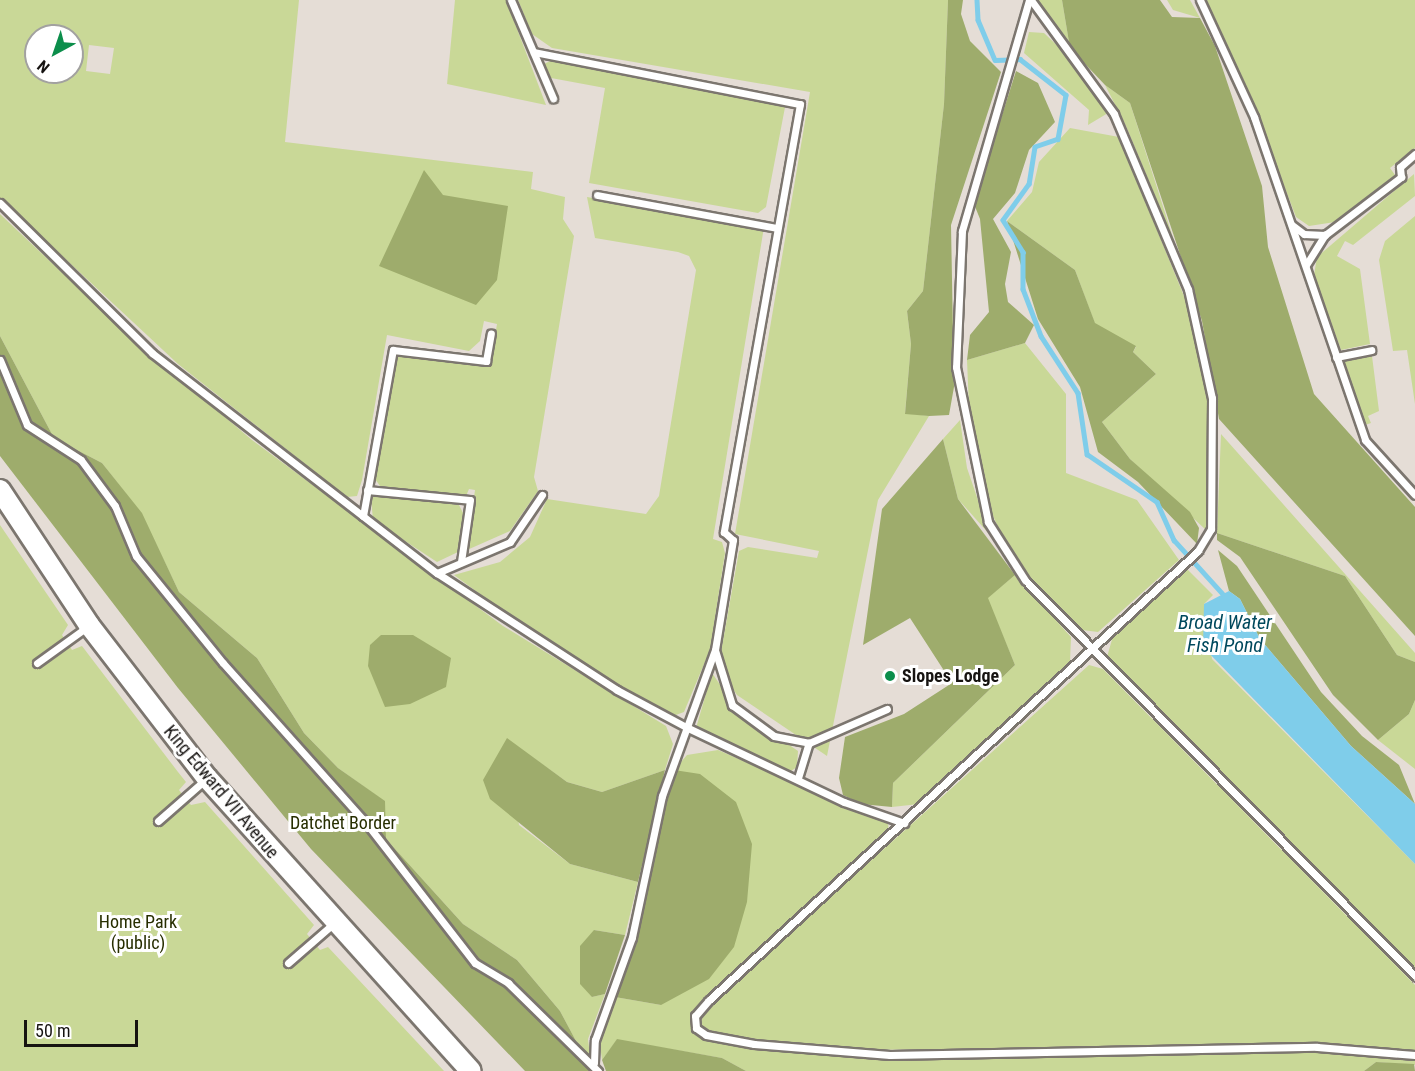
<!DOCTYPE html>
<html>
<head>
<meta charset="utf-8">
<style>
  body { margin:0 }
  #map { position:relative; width:1415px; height:1071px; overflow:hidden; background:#e5ddd6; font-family:"Roboto Condensed",sans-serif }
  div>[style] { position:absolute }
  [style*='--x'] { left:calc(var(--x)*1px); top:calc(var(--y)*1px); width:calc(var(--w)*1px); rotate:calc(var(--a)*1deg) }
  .green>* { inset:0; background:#c9d897 }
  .forest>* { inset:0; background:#9eac6c }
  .water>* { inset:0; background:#7fcdea }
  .stream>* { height:4.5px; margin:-2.25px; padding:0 2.25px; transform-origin:2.25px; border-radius:2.25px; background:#7fcdea }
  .roads { filter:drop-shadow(2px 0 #7c766f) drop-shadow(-2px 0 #7c766f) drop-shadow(0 2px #7c766f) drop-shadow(0 -2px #7c766f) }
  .service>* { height:7px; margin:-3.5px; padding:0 3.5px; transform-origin:3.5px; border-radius:3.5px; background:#fff }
  .secondary>* { height:20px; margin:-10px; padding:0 10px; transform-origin:10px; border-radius:10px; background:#fff }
  .dots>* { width:16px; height:16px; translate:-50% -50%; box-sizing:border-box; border:3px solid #fff; border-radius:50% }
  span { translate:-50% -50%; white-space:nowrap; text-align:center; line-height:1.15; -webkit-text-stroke:6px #fff; paint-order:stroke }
  .poi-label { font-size:18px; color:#161311; font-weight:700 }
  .left { translate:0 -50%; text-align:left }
  .street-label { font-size:18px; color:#161311 }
  .park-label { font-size:18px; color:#272e00 }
  .water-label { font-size:20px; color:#00495d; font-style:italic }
  .north { position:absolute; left:24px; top:24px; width:60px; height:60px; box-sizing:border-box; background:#fff; border:2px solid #a2a1a0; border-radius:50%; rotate:220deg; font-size:16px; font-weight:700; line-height:24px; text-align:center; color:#161311 }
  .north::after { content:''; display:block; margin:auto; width:21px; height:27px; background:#0c8e4b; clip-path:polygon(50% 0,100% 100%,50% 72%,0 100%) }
  .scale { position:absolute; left:24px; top:1020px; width:114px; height:27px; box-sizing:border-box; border:3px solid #161311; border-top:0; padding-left:8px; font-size:18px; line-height:21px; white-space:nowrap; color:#161311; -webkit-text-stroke:4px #fff; paint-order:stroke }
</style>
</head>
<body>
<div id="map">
  <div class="green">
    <div style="clip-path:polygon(evenodd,0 0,299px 0,285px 142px,533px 172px,531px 189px,565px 197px,563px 219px,574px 236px,534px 477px,538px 491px,510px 531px,467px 550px,475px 490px,469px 489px,466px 496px,380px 486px,373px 476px,392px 362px,406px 350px,490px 366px,497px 324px,484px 321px,480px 341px,469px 351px,387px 335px,362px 480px,357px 496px,347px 497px,178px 364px,0 198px,0 0,36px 36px,72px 36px,72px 72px,36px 72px,36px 36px,0 0,89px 45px,114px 48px,110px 74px,86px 71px,89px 45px)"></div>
    <div style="clip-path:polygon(455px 0,506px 0,546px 105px,447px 84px)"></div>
    <div style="clip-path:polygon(518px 0,948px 0,944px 104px,923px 291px,907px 311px,911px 344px,905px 413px,929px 416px,878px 500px,827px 756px,737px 695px,725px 677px,721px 652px,739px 551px,748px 547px,817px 558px,819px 551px,735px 534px,810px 92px,552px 48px,532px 34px)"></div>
    <div style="clip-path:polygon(1039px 0,1062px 0,1070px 48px,1042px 10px)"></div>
    <div style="clip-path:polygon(1167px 0,1190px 0,1200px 18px,1173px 10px)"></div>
    <div style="clip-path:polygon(1205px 0,1415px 0,1415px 148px,1390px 168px,1395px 175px,1335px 222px,1309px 226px,1296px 217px,1244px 81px)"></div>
    <div style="clip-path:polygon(1029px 32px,1044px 33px,1065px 53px,1108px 113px,1088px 125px,1089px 110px,1024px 53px)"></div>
    <div style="clip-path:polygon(554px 59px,786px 102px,766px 207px,758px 213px,589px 183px,605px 88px,551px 78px,544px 64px)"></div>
    <div style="clip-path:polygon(1105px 85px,1130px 103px,1175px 244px,1126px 126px)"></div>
    <div style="clip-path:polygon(1070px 128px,1119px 137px,1195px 323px,1206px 383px,1212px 489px,1206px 530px,1130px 459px,1102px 422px,1156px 374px,1133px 352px,1136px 347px,1095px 324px,1075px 270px,1007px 221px,1032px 192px,1039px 162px)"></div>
    <div style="clip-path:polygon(1414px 174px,1415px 196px,1353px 245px,1345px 241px,1337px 256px,1360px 269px,1370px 344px,1341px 350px,1314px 275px,1317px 257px)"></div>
    <div style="clip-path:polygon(587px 197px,764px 227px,713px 539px,722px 542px,725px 553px,710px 650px,684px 712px,673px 716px,560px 653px,454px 575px,500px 562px,530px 537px,547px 499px,646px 514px,659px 496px,696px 270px,689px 256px,678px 252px,595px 238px)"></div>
    <div style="clip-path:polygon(0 214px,128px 335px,252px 440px,503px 626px,666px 726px,673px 744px,665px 770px,602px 792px,567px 782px,507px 739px,519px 825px,570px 864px,638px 882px,625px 935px,594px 930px,592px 997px,605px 994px,588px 1039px,592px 1071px,560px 1011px,517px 960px,463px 924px,386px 839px,384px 801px,338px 768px,304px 733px,257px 658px,179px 592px,141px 513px,102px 463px,54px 438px,0 336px)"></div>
    <div style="clip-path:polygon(1415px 216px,1415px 404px,1407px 350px,1393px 351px,1379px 260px,1385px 241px)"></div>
    <div style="clip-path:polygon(1025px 343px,1066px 394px,1066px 473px,1137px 500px,1179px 560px,1098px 632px,1082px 630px,1033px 582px,1007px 548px,981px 488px,970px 431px,967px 360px)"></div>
    <div style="clip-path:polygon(1372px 356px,1379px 411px,1368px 416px,1371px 423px,1365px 425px,1344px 361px)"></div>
    <div style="clip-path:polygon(960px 420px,967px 468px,990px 535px,958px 499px,943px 439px)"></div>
    <div style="clip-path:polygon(1221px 434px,1415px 653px,1415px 662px,1397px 655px,1345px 576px,1217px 533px)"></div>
    <div style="clip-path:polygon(381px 493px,459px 505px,463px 513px,458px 552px,437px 562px,373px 520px,371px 498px)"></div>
    <div style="clip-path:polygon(0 525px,68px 625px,62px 635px,72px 650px,82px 646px,178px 772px,186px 782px,179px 790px,185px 798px,191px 805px,205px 802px,314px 925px,307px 934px,320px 950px,328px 947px,444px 1071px,0 1071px)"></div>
    <div style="clip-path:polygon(1187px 569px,1213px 595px,1204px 604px,1212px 659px,1415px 864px,1415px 968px,1107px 657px,1113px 636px)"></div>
    <div style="clip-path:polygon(1015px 575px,1071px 637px,1070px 662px,919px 804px,892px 807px,893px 783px,1015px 665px,987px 598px)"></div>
    <div style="clip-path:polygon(1089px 665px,1103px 669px,1415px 985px,1415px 1051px,1302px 1045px,852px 1050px,710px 1034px,699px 1024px,710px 1005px)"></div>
    <div style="clip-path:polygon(712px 673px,737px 709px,798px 751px,797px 767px,788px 773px,696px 728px)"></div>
    <div style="clip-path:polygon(1415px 700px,1415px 769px,1378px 740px,1409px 714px)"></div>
    <div style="clip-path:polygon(718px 750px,888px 823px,889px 833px,696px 1007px,692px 1028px,701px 1036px,845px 1057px,1324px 1051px,1388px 1054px,1415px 1059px,1415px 1065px,1376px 1062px,1364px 1071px,746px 1071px,722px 1058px,617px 1040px,602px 1060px,600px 1045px,615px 997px,661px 1005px,674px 770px,687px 755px)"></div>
  </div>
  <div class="forest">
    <div style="clip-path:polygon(948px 0,963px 0,961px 14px,970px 41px,1001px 72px,951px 225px,954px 387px,949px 415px,929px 416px,905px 414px,911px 344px,907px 311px,923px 291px,944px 104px)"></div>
    <div style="clip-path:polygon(1062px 0,1160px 0,1172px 17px,1200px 18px,1215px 46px,1262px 186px,1268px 247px,1314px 394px,1415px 507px,1415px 636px,1219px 419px,1202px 321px,1130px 103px,1105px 85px,1070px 48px)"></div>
    <div style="clip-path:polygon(1016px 71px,1038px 83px,1055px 122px,1029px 150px,1015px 193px,993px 219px,1011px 252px,1005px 284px,1008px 302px,1034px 325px,1025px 343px,967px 360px,970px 335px,989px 312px,980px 219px,974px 204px)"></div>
    <div style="clip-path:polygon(424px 170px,443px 195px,508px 206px,497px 280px,476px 305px,379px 266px)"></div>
    <div style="clip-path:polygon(1007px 221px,1075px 270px,1095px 323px,1136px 346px,1133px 352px,1156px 374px,1102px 422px,1130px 459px,1190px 512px,1199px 528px,1197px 544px,1138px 482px,1098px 452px,1080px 387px,1038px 319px)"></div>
    <div style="clip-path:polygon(0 336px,54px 438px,102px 463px,142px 513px,179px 592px,257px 658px,304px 733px,338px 768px,385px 801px,386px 839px,463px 924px,517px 960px,560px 1011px,592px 1071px,525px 1071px,311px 849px,178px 688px,0 456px)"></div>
    <div style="clip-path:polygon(943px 439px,958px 499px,1015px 575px,988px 598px,1015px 665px,893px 783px,892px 807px,861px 804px,843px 795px,839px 778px,845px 737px,904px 714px,952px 683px,910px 618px,863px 645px,882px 509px)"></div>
    <div style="clip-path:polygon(1217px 533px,1345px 576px,1397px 655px,1415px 662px,1415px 700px,1409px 714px,1378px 740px,1333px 695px,1240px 557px,1217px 540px)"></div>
    <div style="clip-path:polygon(1218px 550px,1237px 566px,1321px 692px,1362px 736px,1399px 765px,1415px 804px,1351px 746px,1260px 639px,1240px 599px,1229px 591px)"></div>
    <div style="clip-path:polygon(381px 635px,413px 635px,451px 658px,446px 687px,410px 704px,385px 707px,368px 666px,370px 645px)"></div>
    <div style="clip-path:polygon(507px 738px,567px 782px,602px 792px,665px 770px,638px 882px,570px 864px,490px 799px,483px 780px)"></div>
    <div style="clip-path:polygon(674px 770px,700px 774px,736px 802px,752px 844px,747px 902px,734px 947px,709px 979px,661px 1005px,615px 997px,634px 946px)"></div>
    <div style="clip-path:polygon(594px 930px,625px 935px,605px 994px,592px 997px,580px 984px,580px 946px)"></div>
    <div style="clip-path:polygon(617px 1039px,722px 1058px,746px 1071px,606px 1071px,602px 1060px)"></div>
    <div style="clip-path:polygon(1376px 1062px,1414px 1064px,1415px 1071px,1364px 1071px)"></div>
  </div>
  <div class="water">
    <div style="clip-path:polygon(1229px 591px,1240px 599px,1260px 639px,1351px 746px,1415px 804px,1415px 864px,1203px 647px,1204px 604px)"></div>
  </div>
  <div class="stream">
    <div style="--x:977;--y:0;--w:20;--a:87"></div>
    <div style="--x:978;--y:20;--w:43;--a:67"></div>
    <div style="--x:995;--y:60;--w:25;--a:-2"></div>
    <div style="--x:1020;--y:59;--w:58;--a:38"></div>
    <div style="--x:1066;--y:95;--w:45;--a:100.3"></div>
    <div style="--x:1058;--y:139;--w:24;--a:161"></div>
    <div style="--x:1035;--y:147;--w:37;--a:99"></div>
    <div style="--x:1029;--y:184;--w:44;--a:125.8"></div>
    <div style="--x:1003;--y:220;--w:38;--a:58"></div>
    <div style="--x:1023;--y:252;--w:37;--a:90"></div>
    <div style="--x:1023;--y:289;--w:50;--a:69"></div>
    <div style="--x:1041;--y:336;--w:68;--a:57"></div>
    <div style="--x:1078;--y:393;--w:62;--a:81.6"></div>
    <div style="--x:1087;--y:454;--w:85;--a:34.4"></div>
    <div style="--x:1157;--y:502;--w:42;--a:65.9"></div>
    <div style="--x:1174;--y:540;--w:72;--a:47.8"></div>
  </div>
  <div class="roads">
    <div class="service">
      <div style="--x:511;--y:0;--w:107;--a:66.8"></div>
      <div style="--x:1029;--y:0;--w:241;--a:106.2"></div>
      <div style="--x:962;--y:231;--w:136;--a:92.5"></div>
      <div style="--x:956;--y:367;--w:158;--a:78.3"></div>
      <div style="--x:988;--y:522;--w:69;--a:57.5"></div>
      <div style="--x:1025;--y:580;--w:556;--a:45.44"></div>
      <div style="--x:1031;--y:0;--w:141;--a:53.9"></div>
      <div style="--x:1114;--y:114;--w:190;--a:67.1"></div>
      <div style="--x:1188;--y:289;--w:112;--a:77.6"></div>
      <div style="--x:1212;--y:398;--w:131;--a:90.4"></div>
      <div style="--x:1211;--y:529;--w:26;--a:121"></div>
      <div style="--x:1198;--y:551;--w:664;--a:137.44"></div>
      <div style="--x:709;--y:1000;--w:21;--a:131"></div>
      <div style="--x:695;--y:1016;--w:12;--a:85"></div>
      <div style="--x:696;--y:1028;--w:12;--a:35"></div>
      <div style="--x:706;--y:1035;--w:49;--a:10.6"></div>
      <div style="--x:754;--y:1044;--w:136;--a:4.6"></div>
      <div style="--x:890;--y:1055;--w:427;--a:-1.1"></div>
      <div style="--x:1317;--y:1047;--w:98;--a:4.7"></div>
      <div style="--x:1200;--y:0;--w:129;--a:65.2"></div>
      <div style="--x:1254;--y:117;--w:342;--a:71"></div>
      <div style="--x:1365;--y:440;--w:74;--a:47.7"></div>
      <div style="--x:534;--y:52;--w:271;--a:11.1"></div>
      <div style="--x:800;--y:104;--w:435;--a:100.1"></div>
      <div style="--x:724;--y:532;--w:12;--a:42"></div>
      <div style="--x:733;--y:540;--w:111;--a:99.3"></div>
      <div style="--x:715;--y:650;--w:58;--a:72.8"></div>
      <div style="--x:732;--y:705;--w:52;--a:36.4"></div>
      <div style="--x:774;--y:736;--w:36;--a:11"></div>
      <div style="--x:597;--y:195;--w:183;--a:10.4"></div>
      <div style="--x:0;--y:203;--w:214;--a:44.6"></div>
      <div style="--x:152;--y:353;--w:360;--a:37.7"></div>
      <div style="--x:437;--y:573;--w:215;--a:33"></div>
      <div style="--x:617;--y:690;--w:78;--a:28.2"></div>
      <div style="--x:686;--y:727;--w:175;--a:25.4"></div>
      <div style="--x:844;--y:802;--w:64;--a:19.3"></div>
      <div style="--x:1292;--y:225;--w:15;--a:37"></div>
      <div style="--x:1304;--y:234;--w:21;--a:3"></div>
      <div style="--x:1325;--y:235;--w:96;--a:-37.3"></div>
      <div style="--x:1401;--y:177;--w:10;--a:-96"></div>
      <div style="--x:1400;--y:167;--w:20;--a:-41"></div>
      <div style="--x:1306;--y:265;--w:36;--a:-58"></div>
      <div style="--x:1336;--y:357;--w:36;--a:-11"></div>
      <div style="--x:0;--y:360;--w:70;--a:67.4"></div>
      <div style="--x:27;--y:425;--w:64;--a:32.9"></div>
      <div style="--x:81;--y:460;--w:57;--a:53.5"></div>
      <div style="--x:115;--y:506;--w:54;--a:67.2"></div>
      <div style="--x:136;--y:556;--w:138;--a:50.9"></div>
      <div style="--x:223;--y:663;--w:216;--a:48.2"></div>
      <div style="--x:367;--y:824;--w:176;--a:52.2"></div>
      <div style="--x:475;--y:963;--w:39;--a:31"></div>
      <div style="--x:508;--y:983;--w:126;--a:44.4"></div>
      <div style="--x:367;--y:490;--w:103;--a:5.5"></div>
      <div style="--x:470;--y:500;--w:63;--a:98.3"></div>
      <div style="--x:363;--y:516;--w:169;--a:-79.8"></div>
      <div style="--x:393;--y:350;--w:94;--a:6.7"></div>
      <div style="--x:486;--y:361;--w:28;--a:-80"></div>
      <div style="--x:437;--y:573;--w:79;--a:-23"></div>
      <div style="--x:510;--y:542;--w:57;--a:-55.8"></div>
      <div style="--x:37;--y:663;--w:62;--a:-35.8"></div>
      <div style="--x:798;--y:778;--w:37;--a:-73"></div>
      <div style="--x:809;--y:743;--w:85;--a:-23.6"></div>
      <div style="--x:158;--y:821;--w:64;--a:-41.2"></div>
      <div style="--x:288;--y:963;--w:60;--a:-40.9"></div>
      <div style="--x:594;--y:1063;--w:23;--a:-88"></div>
      <div style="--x:595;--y:1040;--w:109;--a:-70.2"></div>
      <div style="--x:632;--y:937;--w:144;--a:-78"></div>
      <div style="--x:662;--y:796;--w:153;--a:-70.1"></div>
    </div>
    <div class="secondary">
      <div style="--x:0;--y:490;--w:162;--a:56.6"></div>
      <div style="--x:89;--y:625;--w:193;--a:52.4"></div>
      <div style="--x:207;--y:778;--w:394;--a:48"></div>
    </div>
  </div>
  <div class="dots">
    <div style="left:890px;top:676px;background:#0c8e4b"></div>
  </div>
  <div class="poi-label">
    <span class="left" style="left:902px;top:676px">Slopes Lodge</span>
  </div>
  <div class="street-label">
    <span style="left:221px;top:792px;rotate:50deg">King Edward VII Avenue</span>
  </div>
  <div class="park-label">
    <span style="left:343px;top:823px">Datchet Border</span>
    <span style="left:138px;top:933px">Home Park<br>(public)</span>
  </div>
  <div class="water-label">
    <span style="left:1225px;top:634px">Broad Water<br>Fish Pond</span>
  </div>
  <div class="north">N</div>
  <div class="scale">50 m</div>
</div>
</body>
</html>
